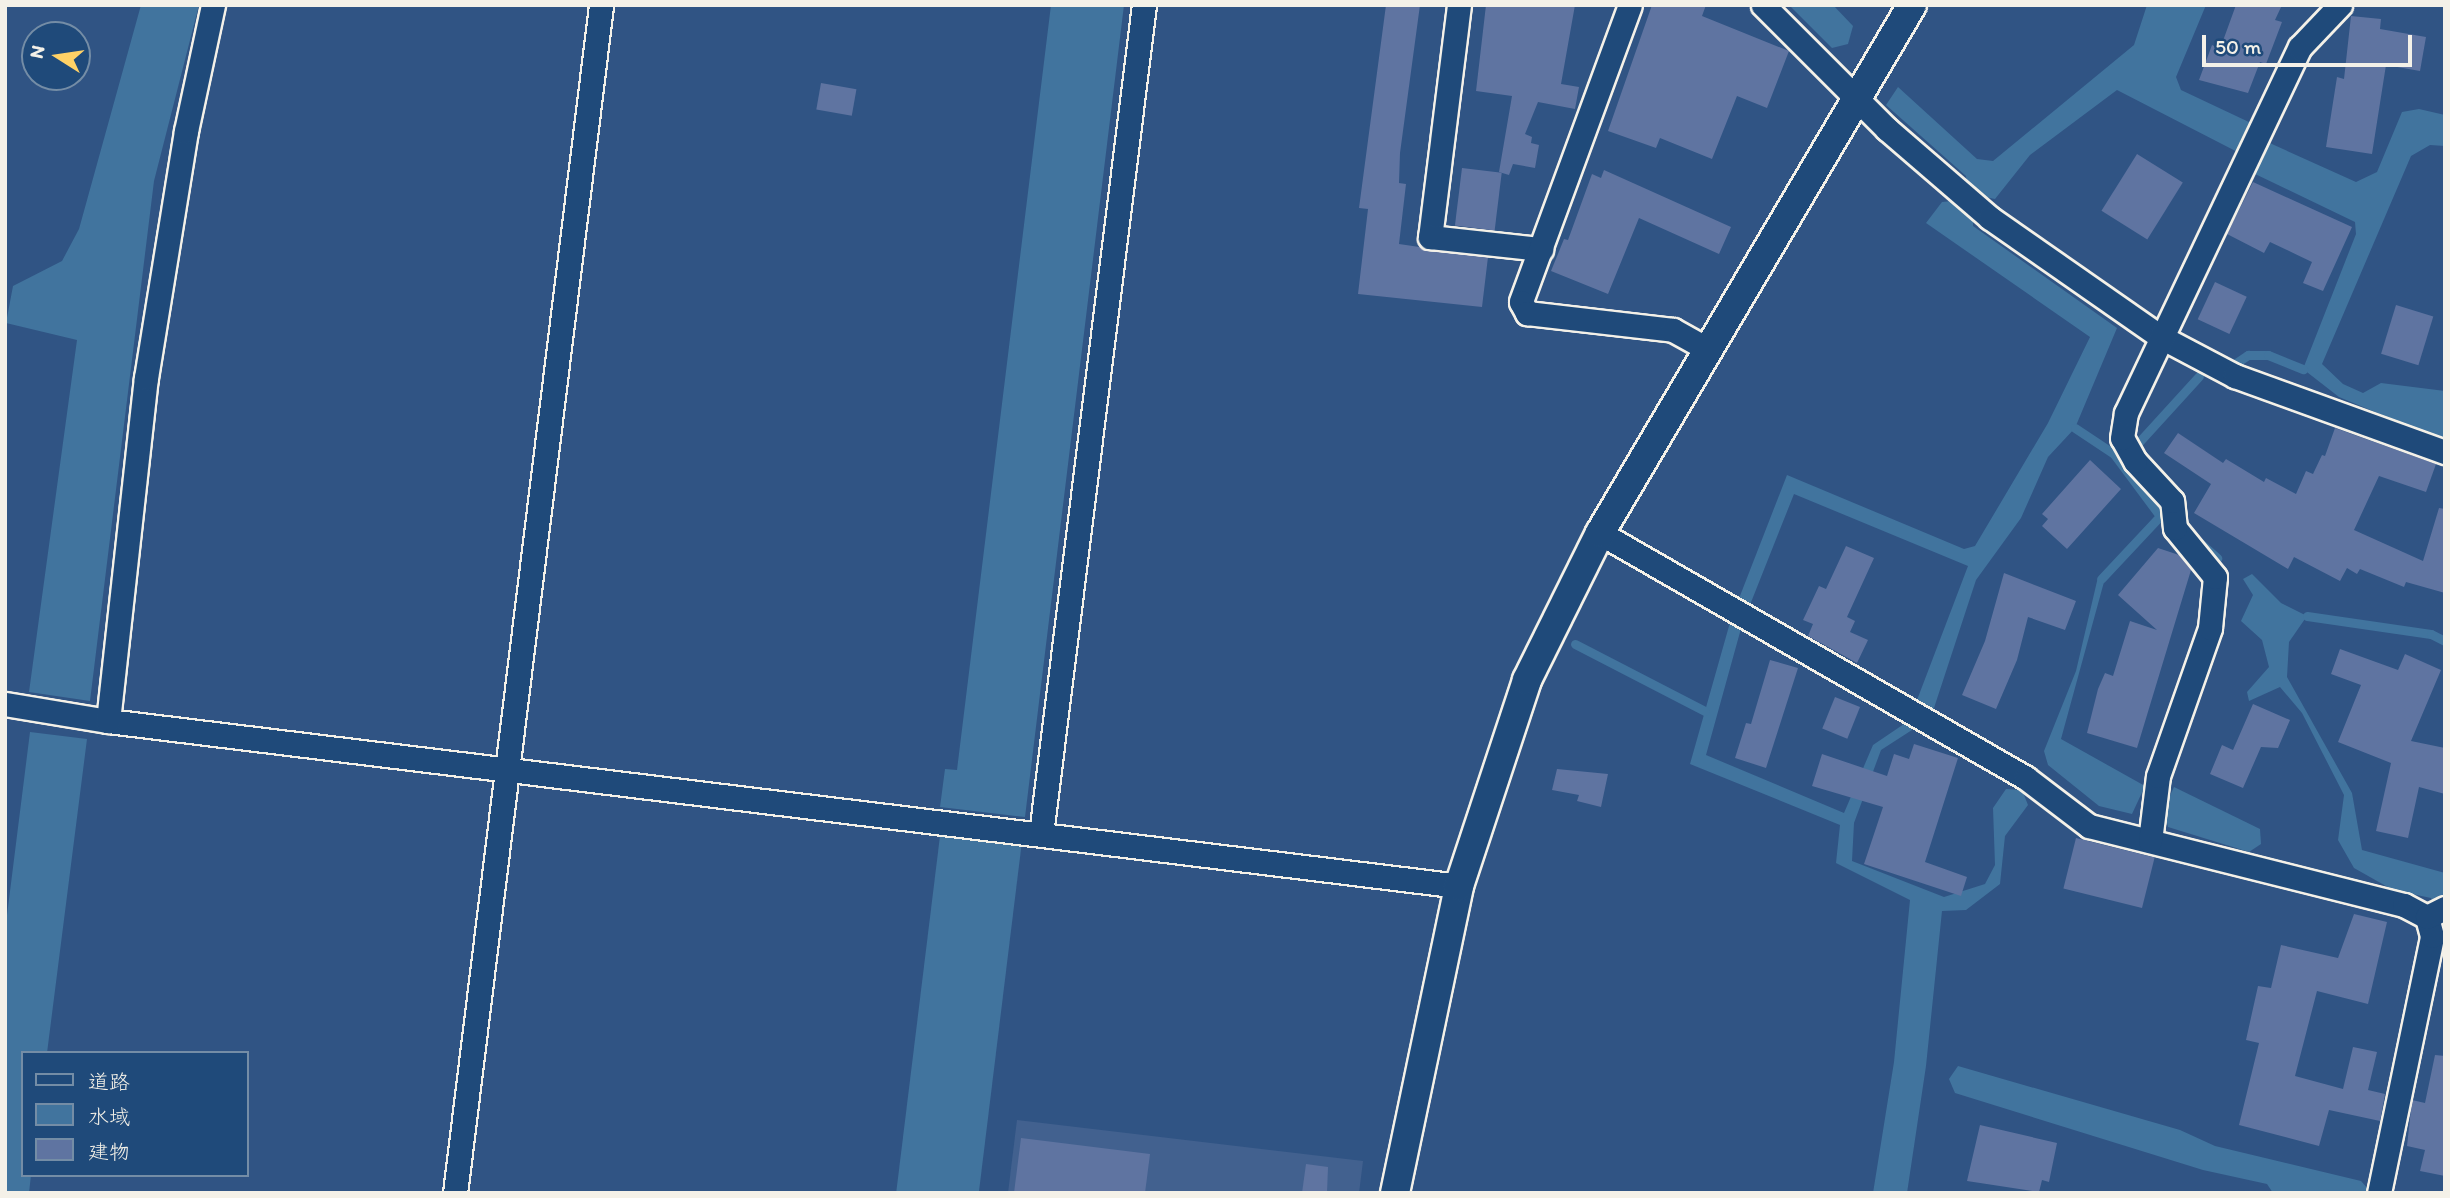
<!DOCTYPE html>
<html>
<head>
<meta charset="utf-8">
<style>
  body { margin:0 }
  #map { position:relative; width:2450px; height:1198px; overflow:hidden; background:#305484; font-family:Itim,"Klee One",sans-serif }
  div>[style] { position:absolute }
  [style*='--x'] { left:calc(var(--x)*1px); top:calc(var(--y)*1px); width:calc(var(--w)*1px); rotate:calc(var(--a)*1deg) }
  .built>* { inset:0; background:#42618f }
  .water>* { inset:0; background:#41749e; transform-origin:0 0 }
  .stream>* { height:9px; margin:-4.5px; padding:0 4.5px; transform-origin:4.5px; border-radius:4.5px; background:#41749e }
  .building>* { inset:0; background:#5f74a1; transform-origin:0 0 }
  .roads { filter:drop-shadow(2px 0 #f4f1e8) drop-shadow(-2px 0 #f4f1e8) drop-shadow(0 2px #f4f1e8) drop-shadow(0 -2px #f4f1e8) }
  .minor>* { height:23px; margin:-11.5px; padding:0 11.5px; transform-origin:11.5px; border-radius:11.5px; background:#1f4a7a }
  .tertiary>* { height:28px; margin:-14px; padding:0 14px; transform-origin:14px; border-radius:14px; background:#1f4a7a }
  span { translate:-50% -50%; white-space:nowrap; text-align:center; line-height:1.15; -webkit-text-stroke:5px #1f4a7a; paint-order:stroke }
  .frame { position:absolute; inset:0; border:7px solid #f4f1e8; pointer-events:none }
  .legend { position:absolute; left:21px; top:1051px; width:228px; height:126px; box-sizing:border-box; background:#1f4a7a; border:2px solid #748da6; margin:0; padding:9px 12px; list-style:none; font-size:21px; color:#f4f1e8 }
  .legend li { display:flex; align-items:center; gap:14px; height:35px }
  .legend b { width:35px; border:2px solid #748da6 }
  .north { position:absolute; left:21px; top:21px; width:70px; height:70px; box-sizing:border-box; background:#1f4a7a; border:2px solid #748da6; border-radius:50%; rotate:282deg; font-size:19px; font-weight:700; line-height:28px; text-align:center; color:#f4f1e8 }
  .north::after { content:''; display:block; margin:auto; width:24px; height:32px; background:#ffd166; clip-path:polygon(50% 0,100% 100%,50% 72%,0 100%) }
  .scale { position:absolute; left:2202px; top:35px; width:210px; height:32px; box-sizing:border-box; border:4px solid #f4f1e8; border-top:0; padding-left:9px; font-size:21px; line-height:24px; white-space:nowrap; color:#f4f1e8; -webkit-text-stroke:5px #1f4a7a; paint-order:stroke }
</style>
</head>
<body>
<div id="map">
  <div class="built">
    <div style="clip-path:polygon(1017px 1120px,1363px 1161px,1359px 1193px,1008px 1193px)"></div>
  </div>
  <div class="water">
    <div style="clip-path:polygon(141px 5px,199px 5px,154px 181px,90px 701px,29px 692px,77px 340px,6px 323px,13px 286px,62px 261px,79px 229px)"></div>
    <div style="clip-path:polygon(1051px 5px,1124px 5px,1025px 817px,940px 807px,945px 769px,957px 770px)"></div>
    <div style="clip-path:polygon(1789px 5px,1833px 5px,1853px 26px,1848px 44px,1832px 48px)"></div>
    <div style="clip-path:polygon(2147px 5px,2206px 5px,2176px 77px,2181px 90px,2251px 123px,2263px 140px,2356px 182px,2377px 172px,2402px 112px,2419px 109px,2445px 115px,2445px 146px,2430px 145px,2411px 156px,2322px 364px,2343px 384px,2363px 393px,2381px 383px,2445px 391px,2445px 441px,2339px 397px,2303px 369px,2356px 234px,2355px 222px,2253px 173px,2253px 160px,2117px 90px,2030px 155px,1995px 199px,1980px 196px,1967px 185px,1966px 176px,1886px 105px,1898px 87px,1977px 159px,1993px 161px,2134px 45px)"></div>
    <div style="clip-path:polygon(1952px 201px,1973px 216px,1973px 226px,2117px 328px,2075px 428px,2048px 457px,2021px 518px,1976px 580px,1933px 711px,1917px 700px,1968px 566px,1794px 494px,1742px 625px,1706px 755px,1844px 813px,1873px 745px,1904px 724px,1909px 726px,1912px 730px,1881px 750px,1854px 823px,1852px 861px,1944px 897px,1985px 884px,1995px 865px,1993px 808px,2006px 789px,2022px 790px,2028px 805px,2005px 836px,2000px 884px,1966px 910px,1942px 911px,1926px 1066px,1907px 1193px,1873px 1193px,1894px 1062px,1910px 900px,1836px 863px,1840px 825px,1690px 764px,1731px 619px,1787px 475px,1964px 549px,1975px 546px,2048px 423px,2090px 337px,1926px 223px,1942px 202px)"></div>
    <div style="clip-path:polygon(2252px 574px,2281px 603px,2307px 616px,2289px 642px,2287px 677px,2352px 793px,2362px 850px,2445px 873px,2445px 922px,2431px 898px,2393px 890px,2354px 868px,2338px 840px,2344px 795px,2302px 713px,2280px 687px,2249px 701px,2247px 692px,2269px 667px,2262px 640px,2241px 621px,2253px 595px,2243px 579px)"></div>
    <div style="clip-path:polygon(2098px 577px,2104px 582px,2061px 739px,2145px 786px,2132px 814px,2099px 806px,2048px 765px,2044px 751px,2076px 671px)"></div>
    <div style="clip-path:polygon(30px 732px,87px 739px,47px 1053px,23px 1053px,23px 1175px,31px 1175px,29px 1193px,5px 1193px,5px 931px)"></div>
    <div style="clip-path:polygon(2174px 787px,2260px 829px,2261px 844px,2249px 852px,2168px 827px,2164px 808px)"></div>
    <div style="left:940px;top:836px;width:82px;height:360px;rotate:7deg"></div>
    <div style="clip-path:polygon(1958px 1066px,2180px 1130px,2215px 1146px,2361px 1181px,2369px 1190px,2385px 1193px,2273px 1193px,2267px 1184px,2203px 1170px,1955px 1093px,1949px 1079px)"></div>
  </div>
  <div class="stream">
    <div style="--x:2230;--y:367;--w:22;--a:-34"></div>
    <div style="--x:2248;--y:355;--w:20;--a:0"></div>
    <div style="--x:2268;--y:355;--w:38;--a:22"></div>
    <div style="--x:2075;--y:428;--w:47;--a:33.7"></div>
    <div style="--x:2114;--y:454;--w:77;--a:53.4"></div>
    <div style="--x:2160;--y:516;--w:86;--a:133.1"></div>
    <div style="--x:2139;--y:442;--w:89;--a:-47.7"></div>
    <div style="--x:2200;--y:543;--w:23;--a:41"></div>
    <div style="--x:2307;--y:616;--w:125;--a:8.3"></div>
    <div style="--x:2431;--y:634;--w:16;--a:27"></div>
    <div style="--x:1575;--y:644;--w:146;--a:27.3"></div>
  </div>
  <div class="building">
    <div style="clip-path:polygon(1386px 5px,1420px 5px,1400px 153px,1399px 183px,1406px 184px,1399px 244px,1488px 257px,1482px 307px,1358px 294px,1368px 209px,1359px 208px)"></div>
    <div style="clip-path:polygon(1486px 5px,1575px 5px,1561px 84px,1579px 87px,1575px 109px,1538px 102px,1525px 134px,1532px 137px,1531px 143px,1539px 145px,1535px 168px,1513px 164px,1509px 175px,1499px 172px,1512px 96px,1476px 91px)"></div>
    <div style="clip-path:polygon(1652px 5px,1706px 5px,1702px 16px,1789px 51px,1767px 108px,1737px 96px,1712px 159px,1660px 138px,1656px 148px,1608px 131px)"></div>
    <div style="clip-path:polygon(2236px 5px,2282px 5px,2275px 20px,2282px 22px,2266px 64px,2260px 62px,2248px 93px,2199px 80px,2212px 45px,2220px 49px)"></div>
    <div style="clip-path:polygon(2351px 16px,2381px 19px,2380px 29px,2426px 37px,2420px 71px,2386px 65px,2372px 154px,2326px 147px,2337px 77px,2344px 79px)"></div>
    <div style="left:821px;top:83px;width:36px;height:27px;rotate:10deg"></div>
    <div style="left:2137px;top:154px;width:54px;height:67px;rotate:32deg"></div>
    <div style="left:1462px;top:168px;width:40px;height:58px;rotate:7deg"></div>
    <div style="clip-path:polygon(1604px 170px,1731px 227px,1719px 254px,1639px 218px,1608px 294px,1551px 271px,1564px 239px,1568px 240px,1592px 174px,1601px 178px)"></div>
    <div style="clip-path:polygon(2253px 182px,2352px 227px,2323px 291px,2303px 283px,2312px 262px,2270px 242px,2264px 253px,2227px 234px)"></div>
    <div style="left:2215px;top:282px;width:35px;height:41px;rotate:25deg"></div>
    <div style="left:2396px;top:305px;width:39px;height:51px;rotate:17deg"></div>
    <div style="clip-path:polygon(2335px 428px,2436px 464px,2426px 492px,2379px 476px,2354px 530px,2423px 561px,2439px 508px,2445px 509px,2445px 593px,2406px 582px,2404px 587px,2360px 569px,2357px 574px,2347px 568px,2340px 581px,2294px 557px,2288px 569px,2194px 513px,2211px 484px,2164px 453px,2178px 433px,2223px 463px,2226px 459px,2264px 482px,2266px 478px,2296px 494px,2306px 471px,2313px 474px,2322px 455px,2325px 456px)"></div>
    <div style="clip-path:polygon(2090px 460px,2121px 489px,2067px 549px,2042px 526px,2048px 519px,2042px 514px)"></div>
    <div style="clip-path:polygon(1846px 546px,1874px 558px,1847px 617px,1855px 621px,1850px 632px,1868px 640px,1857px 663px,1808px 636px,1813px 624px,1803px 620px,1819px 586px,1826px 589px)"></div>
    <div style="clip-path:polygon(2158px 548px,2179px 555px,2191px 570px,2137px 748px,2087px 733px,2098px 689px,2105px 673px,2113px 676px,2130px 621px,2157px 630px,2118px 595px)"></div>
    <div style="clip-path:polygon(2004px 573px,2076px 601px,2065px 630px,2028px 617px,2017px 660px,1996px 709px,1962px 695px,1985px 641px)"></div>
    <div style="clip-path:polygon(2340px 649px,2398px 670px,2405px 654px,2441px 670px,2411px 741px,2445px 748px,2445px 794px,2419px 787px,2408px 838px,2376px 831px,2391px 763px,2338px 742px,2361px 685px,2331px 674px)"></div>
    <div style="clip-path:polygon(1770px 660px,1798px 668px,1766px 768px,1735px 758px,1746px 723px,1751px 724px)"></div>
    <div style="left:1835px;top:697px;width:27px;height:34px;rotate:22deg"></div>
    <div style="clip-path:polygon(2253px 704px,2290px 720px,2278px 748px,2261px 747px,2243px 788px,2210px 774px,2222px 745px,2233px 750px)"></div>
    <div style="clip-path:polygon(1914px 744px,1958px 758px,1925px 862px,1967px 877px,1961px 896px,1864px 864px,1883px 807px,1812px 786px,1822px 754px,1887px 776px,1894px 754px,1909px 759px)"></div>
    <div style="clip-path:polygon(1557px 769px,1608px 774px,1601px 807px,1577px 801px,1579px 795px,1552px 790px)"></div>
    <div style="left:2076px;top:838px;width:81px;height:52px;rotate:14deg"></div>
    <div style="clip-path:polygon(2354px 914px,2387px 922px,2368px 1004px,2317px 991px,2295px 1076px,2343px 1089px,2353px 1047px,2377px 1052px,2368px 1090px,2385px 1094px,2380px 1121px,2329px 1110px,2319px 1146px,2239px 1125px,2259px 1043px,2246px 1040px,2258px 986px,2271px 988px,2281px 945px,2338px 958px)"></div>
    <div style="clip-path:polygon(2435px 1055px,2445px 1056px,2445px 1176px,2420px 1171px,2425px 1150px,2407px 1146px,2412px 1100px,2425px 1103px)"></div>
    <div style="clip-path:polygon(1980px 1125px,2057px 1143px,2049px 1182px,2042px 1180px,2039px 1192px,1967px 1181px)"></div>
    <div style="clip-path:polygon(1021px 1138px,1150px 1154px,1145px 1193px,1014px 1193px)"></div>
    <div style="clip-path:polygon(1306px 1164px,1328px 1167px,1327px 1193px,1302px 1193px)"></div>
  </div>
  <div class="roads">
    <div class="minor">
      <div style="--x:1459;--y:5;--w:234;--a:97.1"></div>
      <div style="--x:1430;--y:237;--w:112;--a:6.2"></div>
      <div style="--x:1630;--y:5;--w:316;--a:110.2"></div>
      <div style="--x:1521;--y:302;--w:13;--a:61"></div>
      <div style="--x:1527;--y:313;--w:147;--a:6.6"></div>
      <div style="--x:1673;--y:330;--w:39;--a:29"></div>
      <div style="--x:1763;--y:5;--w:175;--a:45"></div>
      <div style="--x:1887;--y:129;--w:136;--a:40.8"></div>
      <div style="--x:1990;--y:218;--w:206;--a:34.9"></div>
      <div style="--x:2159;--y:336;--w:86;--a:27.8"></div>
      <div style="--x:2235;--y:376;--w:223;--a:19.9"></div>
      <div style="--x:1600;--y:533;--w:491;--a:29.9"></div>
      <div style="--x:2026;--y:778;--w:79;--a:37.3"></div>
      <div style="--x:2089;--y:826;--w:325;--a:14.1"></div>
      <div style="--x:2404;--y:905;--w:26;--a:28"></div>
      <div style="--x:5;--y:704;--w:104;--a:9.4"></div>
      <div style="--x:108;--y:721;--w:1361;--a:6.96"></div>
      <div style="--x:108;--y:721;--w:345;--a:-83.7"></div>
      <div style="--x:146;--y:378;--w:250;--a:-80.8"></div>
      <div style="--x:186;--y:131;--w:129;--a:-77.9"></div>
      <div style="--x:1041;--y:834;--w:835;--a:-82.92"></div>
      <div style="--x:2150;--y:841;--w:65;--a:-83"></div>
      <div style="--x:2158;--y:776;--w:157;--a:-70.6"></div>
      <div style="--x:2210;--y:628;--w:51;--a:-84.4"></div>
      <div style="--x:2215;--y:577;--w:63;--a:-129.2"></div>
      <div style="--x:2175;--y:528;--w:27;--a:-96"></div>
      <div style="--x:2172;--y:501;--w:54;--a:-132.8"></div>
      <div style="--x:2135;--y:461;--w:26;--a:-119"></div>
      <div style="--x:2122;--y:438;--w:25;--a:-81"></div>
      <div style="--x:2126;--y:413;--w:405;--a:-64.6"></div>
      <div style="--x:2300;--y:47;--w:58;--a:-46.4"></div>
      <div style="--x:455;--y:1193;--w:1197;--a:-82.99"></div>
      <div style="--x:2379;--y:1193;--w:262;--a:-78.3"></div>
      <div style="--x:2432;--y:936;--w:20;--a:-105"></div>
      <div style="--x:2427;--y:917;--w:20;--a:-27"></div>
    </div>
    <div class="tertiary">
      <div style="--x:1395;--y:1193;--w:314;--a:-78.2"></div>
      <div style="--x:1459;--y:886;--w:217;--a:-71.7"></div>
      <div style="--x:1527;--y:680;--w:164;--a:-63.6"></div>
      <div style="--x:1600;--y:533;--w:613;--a:-59.42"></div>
    </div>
  </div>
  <div class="frame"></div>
  <ul class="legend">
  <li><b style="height:9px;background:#1f4a7a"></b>道路</li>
  <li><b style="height:19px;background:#41749e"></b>水域</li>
  <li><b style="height:19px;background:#5f74a1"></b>建物</li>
  </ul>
  <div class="north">N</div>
  <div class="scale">50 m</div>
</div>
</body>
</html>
